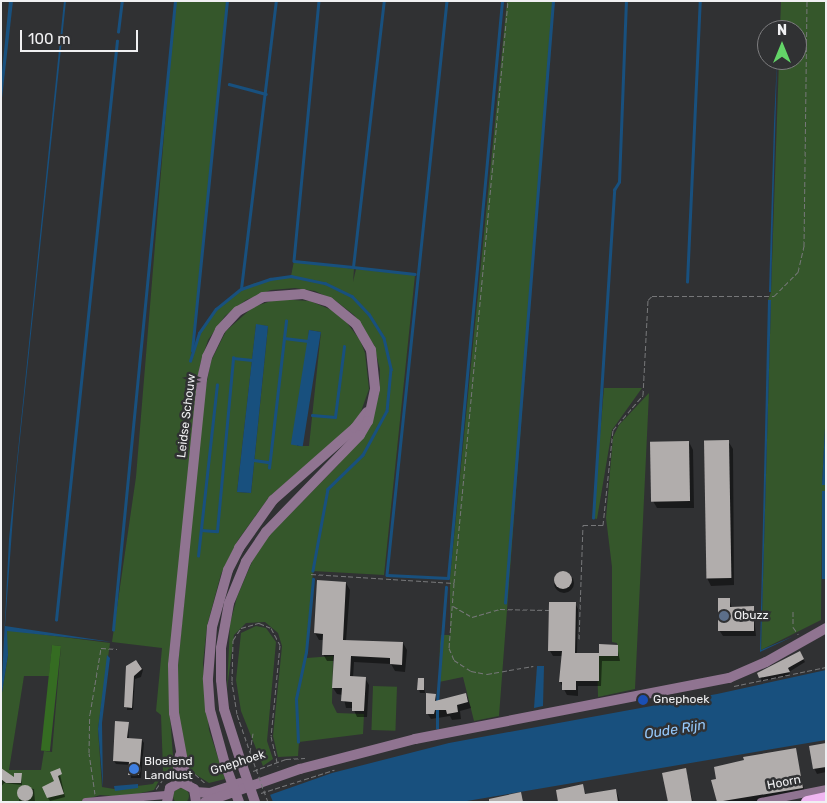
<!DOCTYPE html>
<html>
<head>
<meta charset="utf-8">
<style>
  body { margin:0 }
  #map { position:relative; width:827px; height:803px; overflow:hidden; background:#303133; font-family:Rubik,sans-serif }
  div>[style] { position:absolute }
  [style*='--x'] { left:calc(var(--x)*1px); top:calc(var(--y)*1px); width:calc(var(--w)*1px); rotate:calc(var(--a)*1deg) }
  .green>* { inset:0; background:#35572b; transform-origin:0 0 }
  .round { border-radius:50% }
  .forest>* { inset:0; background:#356c22; transform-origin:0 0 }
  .water>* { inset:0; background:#18507e; transform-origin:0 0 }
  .pier>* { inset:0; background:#303133 }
  .shadow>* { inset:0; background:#0007 }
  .stream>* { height:2.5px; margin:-1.25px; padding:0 1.25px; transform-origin:1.25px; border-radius:1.25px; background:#18507e }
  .building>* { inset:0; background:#b1adac; transform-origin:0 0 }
  .path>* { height:1px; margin-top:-0.5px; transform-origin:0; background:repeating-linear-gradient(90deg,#767779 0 5px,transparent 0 7.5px) }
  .minor>* { height:8px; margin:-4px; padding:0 4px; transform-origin:4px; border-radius:4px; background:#907491 }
  .tertiary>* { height:10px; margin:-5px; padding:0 5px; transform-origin:5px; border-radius:5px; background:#907491 }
  .primary>* { height:12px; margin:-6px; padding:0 6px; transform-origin:6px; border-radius:6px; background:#f0b6f1 }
  .path-bridge>* { height:1px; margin-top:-0.5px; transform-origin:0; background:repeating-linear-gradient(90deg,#767779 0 5px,transparent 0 7.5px) }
  .tertiary-bridge>* { height:10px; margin:-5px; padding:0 5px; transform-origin:5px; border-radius:5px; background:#907491 }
  .dots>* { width:14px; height:14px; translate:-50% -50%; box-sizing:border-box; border:2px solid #303133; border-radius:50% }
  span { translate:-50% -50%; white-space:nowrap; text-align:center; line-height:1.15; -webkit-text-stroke:5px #303133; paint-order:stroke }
  .street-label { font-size:12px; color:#f0f0f2 }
  .poi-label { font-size:12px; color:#f0f0f2 }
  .left { translate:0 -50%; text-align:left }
  .water-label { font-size:14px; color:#95c9fc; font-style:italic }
  .frame { position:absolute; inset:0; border:2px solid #f0f0f2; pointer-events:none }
  .north { position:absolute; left:757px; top:20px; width:50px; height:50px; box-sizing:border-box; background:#303133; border:1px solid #7d7d7f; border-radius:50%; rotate:0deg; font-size:14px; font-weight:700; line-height:20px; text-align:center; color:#f0f0f2 }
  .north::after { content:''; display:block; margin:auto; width:18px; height:22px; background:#63d468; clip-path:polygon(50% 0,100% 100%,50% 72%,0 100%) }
  .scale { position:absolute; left:20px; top:30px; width:118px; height:22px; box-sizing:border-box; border:2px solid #f0f0f2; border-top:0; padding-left:6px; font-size:15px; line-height:18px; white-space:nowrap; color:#f0f0f2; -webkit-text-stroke:4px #303133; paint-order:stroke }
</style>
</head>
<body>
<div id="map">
  <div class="green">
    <div style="clip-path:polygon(evenodd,175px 1px,227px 1px,191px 359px,199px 333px,216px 309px,241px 289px,255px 283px,291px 276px,294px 261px,354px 269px,353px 282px,356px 269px,415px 275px,384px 575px,313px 571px,307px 658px,333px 656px,332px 703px,337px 713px,364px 714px,363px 734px,299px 742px,298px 756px,278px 757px,273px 736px,282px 646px,278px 633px,265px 622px,246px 623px,234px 635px,227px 689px,230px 624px,237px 597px,254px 557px,261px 544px,339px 464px,379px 395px,380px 370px,374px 345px,354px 315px,336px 301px,315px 291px,295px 288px,271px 290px,246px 300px,225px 316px,208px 340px,200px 365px,170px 715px,174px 770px,162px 775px,154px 790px,124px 797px,100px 795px,78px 802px,1px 802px,1px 699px,8px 655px,5px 633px,8px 630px,110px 643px,98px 729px,102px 787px,114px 789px,153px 784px,163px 770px,161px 715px,156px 711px,162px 648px,112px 642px,136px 477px,175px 1px,52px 645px,61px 646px,52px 752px,44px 751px,41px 770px,9px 770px,24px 676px,49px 676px,52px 645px)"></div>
    <div style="clip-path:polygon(507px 1px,553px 1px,499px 716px,474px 721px,463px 677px,439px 682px,440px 643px,441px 635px,450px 635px,450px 577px)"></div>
    <div style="clip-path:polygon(781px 1px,826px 1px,826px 410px,822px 485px,826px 485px,826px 491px,822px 491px,821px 620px,761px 650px,771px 300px,768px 300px,771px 292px,779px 60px,797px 60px,797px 30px,780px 30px)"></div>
    <div style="clip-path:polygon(evenodd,277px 299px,310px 301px,334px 311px,344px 319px,360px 340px,365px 353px,369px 389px,358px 420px,269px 497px,238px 540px,221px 574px,207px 626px,203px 663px,209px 730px,225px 779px,209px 783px,187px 769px,178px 713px,178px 665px,204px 396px,211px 361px,226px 331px,253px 307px,277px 299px,256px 325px,268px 326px,251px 493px,237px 492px,256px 325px,277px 299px,309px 330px,321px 332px,309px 446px,297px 446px,309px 330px)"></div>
    <div style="clip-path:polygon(604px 388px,642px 388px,612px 430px,597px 519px,593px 518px)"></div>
    <div style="clip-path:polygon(649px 393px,635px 689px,598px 697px,597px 656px,618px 656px,617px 643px,612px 642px,612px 567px,606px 518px,613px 437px,619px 425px)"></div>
    <div style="clip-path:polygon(256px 626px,266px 628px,276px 642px,267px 741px,273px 759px,263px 766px,241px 711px,236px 680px,241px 633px)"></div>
    <div style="left:373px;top:686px;width:24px;height:44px;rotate:2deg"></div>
    <div class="round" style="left:173px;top:788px;width:16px;height:16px"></div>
  </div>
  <div class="forest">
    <div style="left:52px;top:645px;width:9px;height:106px;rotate:6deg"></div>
  </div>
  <div class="water">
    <div style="clip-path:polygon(9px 1px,13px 1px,1px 107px,1px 82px)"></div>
    <div style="clip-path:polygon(64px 1px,66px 1px,16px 476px,5px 626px,112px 642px,7px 631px,8px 655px,1px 699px,9px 539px)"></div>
    <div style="clip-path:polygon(777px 60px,771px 292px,769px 292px,774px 123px)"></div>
    <div style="clip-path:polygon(768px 300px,771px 300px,761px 650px,794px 636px,760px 652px)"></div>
    <div style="clip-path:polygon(256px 324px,268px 326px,251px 493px,237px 492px)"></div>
    <div style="left:309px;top:330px;width:12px;height:116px;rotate:9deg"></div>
    <div style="clip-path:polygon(826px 410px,826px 485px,822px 485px)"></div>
    <div style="left:822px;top:491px;width:4px;height:88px"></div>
    <div style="clip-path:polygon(107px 655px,110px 658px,102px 723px,103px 788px,98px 729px)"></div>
    <div style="clip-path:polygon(537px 666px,544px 666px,543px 706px,534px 708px)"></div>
    <div style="clip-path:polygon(826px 670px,826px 740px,461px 802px,250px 802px,332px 773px,449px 743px,717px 694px)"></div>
    <div style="clip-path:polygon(138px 784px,138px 788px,115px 791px,114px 786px)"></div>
  </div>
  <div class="pier">
    <div style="clip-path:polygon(269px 792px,273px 802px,247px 802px,249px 800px)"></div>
  </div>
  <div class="shadow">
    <div style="clip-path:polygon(728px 441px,733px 449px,734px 585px,711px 586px,707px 578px)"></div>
    <div style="clip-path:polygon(689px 442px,693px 450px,694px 508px,657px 508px,653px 501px)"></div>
    <div class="round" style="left:554px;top:573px;width:20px;height:20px"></div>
    <div style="clip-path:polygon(346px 583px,350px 590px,346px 641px,403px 643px,407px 650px,405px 672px,395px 671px,391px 664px,354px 662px,353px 678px,365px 678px,369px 685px,367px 717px,357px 717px,353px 708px,346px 708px,343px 695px,337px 694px,333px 688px,335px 661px,327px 661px,323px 654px,324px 640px,319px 640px,315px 633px)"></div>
    <div style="clip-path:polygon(729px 599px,732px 608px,753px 607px,756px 636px,723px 636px,719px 630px)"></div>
    <div style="clip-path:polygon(575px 603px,578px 609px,577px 654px,600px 654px,617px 646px,620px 661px,602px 661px,601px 686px,578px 686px,578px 696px,567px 695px,560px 682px,563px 656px,553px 656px,550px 651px)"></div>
    <div style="clip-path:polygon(799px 652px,805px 662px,789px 672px,790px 675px,762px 681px,759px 674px)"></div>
    <div style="clip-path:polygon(138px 662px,143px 670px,141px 677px,135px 679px,133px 710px,127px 710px,129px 664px)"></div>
    <div style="clip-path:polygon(423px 680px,425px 693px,420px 693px,419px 689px)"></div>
    <div style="clip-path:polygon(466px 694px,471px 708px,460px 711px,461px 719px,452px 720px,450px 716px,431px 719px,427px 713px,435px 695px,438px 701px)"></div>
    <div style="clip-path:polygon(128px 723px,129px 739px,142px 740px,144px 743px,141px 778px,131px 778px,130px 765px,116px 764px,114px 761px)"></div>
    <div style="clip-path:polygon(826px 744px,826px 772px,817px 774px,814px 768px)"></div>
    <div style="clip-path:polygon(795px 749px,805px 794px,769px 802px,718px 802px)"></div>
    <div style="clip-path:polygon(1px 769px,15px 780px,21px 775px,22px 785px,4px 783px,1px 787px)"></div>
    <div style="clip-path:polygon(685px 769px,693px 802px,666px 802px,669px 800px)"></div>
    <div style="clip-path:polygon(59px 770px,65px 797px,50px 801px,48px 798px)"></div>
    <div style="clip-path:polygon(582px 785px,586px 795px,616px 790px,620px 802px,560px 802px)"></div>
    <div style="clip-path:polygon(19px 787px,34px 789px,35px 802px,19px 801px)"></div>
  </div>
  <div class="stream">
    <div style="--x:319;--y:1;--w:261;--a:95.5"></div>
    <div style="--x:294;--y:261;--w:59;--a:5.8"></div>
    <div style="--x:353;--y:267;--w:268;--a:-83.4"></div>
    <div style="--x:447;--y:1;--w:577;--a:95.97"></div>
    <div style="--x:387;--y:575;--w:61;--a:2.8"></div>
    <div style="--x:448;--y:578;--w:580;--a:-84.65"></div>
    <div style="--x:118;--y:32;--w:31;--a:-83"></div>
    <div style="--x:229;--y:84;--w:38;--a:15"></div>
    <div style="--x:353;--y:267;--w:62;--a:6.4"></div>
    <div style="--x:687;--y:282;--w:281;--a:-87.4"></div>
    <div style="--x:241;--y:289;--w:290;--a:-83.1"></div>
    <div style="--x:284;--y:338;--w:24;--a:7"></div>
    <div style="--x:192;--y:351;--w:352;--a:-84.3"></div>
    <div style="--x:190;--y:361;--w:29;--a:-72"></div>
    <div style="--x:199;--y:333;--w:29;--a:-55"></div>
    <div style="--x:216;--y:309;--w:32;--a:-39"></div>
    <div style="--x:241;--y:289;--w:31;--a:-19"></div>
    <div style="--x:270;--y:279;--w:21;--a:-8"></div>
    <div style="--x:291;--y:276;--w:35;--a:12"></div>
    <div style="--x:325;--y:283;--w:30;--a:26"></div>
    <div style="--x:352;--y:296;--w:25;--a:47"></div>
    <div style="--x:369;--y:314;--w:28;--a:58"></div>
    <div style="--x:384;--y:338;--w:32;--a:77"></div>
    <div style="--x:391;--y:369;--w:42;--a:95.4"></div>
    <div style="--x:387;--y:411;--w:50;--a:118.6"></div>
    <div style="--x:363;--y:455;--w:49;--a:135.8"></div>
    <div style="--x:328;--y:489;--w:83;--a:100.4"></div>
    <div style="--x:312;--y:415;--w:23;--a:5"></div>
    <div style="--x:335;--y:417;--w:71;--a:-82.7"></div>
    <div style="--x:254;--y:460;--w:15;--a:8"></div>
    <div style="--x:269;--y:468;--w:148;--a:-83.4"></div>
    <div style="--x:593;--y:518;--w:329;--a:-86.3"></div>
    <div style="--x:614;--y:190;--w:9;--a:-58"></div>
    <div style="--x:619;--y:182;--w:181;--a:-87.8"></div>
    <div style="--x:201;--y:530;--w:16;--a:4"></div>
    <div style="--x:217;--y:531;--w:174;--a:-84.7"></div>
    <div style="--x:233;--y:358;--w:19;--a:6"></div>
    <div style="--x:198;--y:556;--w:172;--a:-83.7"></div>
    <div style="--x:505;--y:603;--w:604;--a:-85.44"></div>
    <div style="--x:56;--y:620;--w:582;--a:-83.99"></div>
    <div style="--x:113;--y:630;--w:632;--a:-84.37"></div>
    <div style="--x:437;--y:702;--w:115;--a:-85.5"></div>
    <div style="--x:437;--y:728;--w:21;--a:-90"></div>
    <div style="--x:298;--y:742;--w:43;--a:-92.7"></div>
    <div style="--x:296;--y:699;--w:48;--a:-78"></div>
    <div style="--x:306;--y:652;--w:73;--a:-84.5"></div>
  </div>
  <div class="building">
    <div style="left:729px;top:440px;width:138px;height:25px;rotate:89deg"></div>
    <div style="left:689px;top:441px;width:60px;height:39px;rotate:89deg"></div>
    <div class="round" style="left:554px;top:571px;width:18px;height:18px"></div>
    <div style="clip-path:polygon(317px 580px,346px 582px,343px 640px,403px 642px,402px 665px,390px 664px,390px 658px,351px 656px,350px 676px,366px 677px,364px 711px,352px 711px,352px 702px,341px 701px,342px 688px,332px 688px,334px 655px,322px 655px,323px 634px,314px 633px)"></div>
    <div style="clip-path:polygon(718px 598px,730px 598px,730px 607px,754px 606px,754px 631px,718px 631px)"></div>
    <div style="clip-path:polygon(549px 602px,576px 602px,575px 653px,599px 653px,599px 644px,618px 645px,618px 656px,599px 656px,599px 681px,576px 681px,576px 690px,562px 690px,562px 682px,559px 682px,562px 651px,548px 651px)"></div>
    <div style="clip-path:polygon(800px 651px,804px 659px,788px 668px,790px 672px,759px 678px,757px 673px)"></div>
    <div style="clip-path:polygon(136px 660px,142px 669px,134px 676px,132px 708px,124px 707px,126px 666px)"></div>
    <div style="clip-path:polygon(418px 678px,424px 678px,424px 690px,417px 690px)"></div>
    <div style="clip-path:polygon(426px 693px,436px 694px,435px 701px,466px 693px,468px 702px,457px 705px,458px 712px,447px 714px,446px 710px,435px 710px,434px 714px,426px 714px)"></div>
    <div style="clip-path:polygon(115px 721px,129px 722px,127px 738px,142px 739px,139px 775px,128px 775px,129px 762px,113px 761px)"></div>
    <div style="clip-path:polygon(826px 743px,826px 767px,813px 769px,809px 746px)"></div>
    <div style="clip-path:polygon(796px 748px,803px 788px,717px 802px,711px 780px,716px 779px,714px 767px,744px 760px,743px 757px)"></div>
    <div style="clip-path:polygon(1px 768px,14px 777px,14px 773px,22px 773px,21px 783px,6px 783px,1px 779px)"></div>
    <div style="clip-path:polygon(60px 768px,62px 774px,58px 776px,64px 794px,47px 798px,42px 787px,54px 781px,50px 772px)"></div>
    <div style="clip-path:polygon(686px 768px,692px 802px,668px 802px,662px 773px)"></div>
    <div style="clip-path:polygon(583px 784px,585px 794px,616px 789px,618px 802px,558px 802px,556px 790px)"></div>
    <div class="round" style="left:17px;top:785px;width:16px;height:16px"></div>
    <div style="clip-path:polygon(521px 792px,523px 802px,489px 802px,489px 799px)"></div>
  </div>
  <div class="path">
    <div style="--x:311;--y:574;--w:143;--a:3.6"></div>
    <div style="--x:454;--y:583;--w:65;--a:94.4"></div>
    <div style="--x:449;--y:648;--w:13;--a:67"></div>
    <div style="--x:454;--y:660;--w:20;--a:33"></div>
    <div style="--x:471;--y:671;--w:16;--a:11"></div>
    <div style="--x:487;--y:674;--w:47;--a:-9.9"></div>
    <div style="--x:454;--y:583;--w:584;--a:-84.7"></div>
    <div style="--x:453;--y:606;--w:22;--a:30"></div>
    <div style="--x:472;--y:617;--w:29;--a:-16"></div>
    <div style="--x:500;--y:609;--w:49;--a:1.2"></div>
    <div style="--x:793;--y:611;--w:16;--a:90"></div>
    <div style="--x:793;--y:627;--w:9;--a:54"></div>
    <div style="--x:579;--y:639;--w:114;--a:-88"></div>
    <div style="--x:583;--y:525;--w:20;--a:0"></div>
    <div style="--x:603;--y:525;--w:96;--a:-84"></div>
    <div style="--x:613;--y:430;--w:46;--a:-49.4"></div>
    <div style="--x:643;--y:395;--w:95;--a:-87"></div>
    <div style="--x:648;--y:300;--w:6;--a:-45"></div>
    <div style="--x:652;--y:296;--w:122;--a:0"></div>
    <div style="--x:774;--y:296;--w:34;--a:-45"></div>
    <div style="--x:798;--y:272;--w:27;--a:-77"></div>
    <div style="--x:804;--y:246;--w:245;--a:-89.3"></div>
    <div style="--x:734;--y:686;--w:94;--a:-11.7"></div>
    <div style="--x:250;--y:752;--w:19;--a:-81"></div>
    <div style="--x:251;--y:755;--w:43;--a:-108.9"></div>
    <div style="--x:237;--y:714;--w:33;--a:-99"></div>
    <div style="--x:232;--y:681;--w:41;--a:-88.6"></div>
    <div style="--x:233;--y:640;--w:14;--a:-56"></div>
    <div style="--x:241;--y:628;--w:19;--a:-16"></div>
    <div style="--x:259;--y:623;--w:13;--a:23"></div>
    <div style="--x:271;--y:628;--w:19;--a:62"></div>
    <div style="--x:280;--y:645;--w:91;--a:95.6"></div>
    <div style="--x:271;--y:736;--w:31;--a:77"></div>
    <div style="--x:253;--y:771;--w:35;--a:-20"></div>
    <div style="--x:286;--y:759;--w:19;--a:-3"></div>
    <div style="--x:195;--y:774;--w:13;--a:42"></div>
    <div style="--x:156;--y:789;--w:19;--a:-54"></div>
    <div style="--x:261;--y:793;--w:77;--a:-17.5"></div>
    <div style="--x:95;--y:794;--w:41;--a:-98.3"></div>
    <div style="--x:89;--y:753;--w:39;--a:-89"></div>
    <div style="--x:90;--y:714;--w:67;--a:-80.5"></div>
    <div style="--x:101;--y:648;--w:16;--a:4"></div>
  </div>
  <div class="minor">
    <div style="--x:86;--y:802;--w:80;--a:-5"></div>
    <div style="--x:761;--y:802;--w:66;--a:-11.3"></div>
  </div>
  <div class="tertiary">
    <div style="--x:225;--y:764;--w:56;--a:-105.5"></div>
    <div style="--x:210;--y:710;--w:32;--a:-94"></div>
    <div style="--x:208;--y:678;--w:51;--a:-85.5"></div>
    <div style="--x:212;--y:627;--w:59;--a:-74.3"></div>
    <div style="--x:228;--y:570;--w:25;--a:-63"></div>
    <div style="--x:239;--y:548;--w:59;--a:-54.7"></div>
    <div style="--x:273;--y:500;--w:109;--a:-41.3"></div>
    <div style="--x:355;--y:428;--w:20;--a:-53"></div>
    <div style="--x:176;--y:783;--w:28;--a:-82"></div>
    <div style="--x:187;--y:783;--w:71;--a:-100.5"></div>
    <div style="--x:174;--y:713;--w:48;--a:-91.2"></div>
    <div style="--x:173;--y:665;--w:287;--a:-84.2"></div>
    <div style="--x:202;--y:379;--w:23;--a:-77"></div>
    <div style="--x:207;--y:357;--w:30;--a:-64"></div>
    <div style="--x:220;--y:330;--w:26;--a:-47"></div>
    <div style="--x:238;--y:311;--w:29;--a:-29"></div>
    <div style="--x:263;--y:297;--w:40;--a:-4.3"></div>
    <div style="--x:303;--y:294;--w:27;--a:17"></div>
    <div style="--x:329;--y:302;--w:35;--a:39"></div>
    <div style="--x:356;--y:324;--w:30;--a:60"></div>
    <div style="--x:371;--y:350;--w:39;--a:84"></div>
    <div style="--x:375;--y:389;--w:33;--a:102"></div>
    <div style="--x:368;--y:421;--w:16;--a:120"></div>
    <div style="--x:360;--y:435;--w:135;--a:134.1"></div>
    <div style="--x:266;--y:532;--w:36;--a:124"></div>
    <div style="--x:246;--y:562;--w:44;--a:112.5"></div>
    <div style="--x:229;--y:603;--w:46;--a:100.1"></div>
    <div style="--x:221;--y:648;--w:32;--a:90"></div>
    <div style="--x:221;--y:680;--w:29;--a:84"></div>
    <div style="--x:224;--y:709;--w:52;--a:72.3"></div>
    <div style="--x:195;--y:792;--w:15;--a:4"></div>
    <div style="--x:210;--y:793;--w:32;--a:-18"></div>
    <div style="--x:167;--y:802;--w:14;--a:-78"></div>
    <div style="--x:170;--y:788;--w:13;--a:-29"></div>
    <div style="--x:181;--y:782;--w:15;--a:28"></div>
    <div style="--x:194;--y:789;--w:13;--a:81"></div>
    <div style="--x:205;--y:802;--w:101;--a:-19.2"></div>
    <div style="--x:300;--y:769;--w:119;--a:-14.6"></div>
    <div style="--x:415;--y:739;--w:320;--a:-11"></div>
    <div style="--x:729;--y:678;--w:40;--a:-23.4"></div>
    <div style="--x:766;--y:662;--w:69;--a:-29.5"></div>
  </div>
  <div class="primary">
    <div style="--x:807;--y:802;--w:19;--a:-12"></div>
  </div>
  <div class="path-bridge">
    <div style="--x:251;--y:755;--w:50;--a:70.1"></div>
  </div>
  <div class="tertiary-bridge">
    <div style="--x:240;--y:759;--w:46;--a:70.8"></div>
    <div style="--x:225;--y:764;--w:40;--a:69.8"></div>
  </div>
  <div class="dots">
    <div style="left:724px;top:616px;background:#5c6f8a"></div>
    <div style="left:643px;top:700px;background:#1a4fb4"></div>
    <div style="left:134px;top:769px;background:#3f7fe0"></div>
  </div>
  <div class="street-label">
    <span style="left:187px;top:416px;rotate:-83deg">Leidse Schouw</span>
    <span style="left:238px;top:763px;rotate:-18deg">Gnephoek</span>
    <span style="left:784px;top:783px;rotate:-11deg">Hoorn</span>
  </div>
  <div class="poi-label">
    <span class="left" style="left:734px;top:616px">Qbuzz</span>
    <span class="left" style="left:653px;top:700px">Gnephoek</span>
    <span class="left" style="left:144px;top:769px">Bloeiend<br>Landlust</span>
  </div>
  <div class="water-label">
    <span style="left:675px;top:730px;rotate:-9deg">Oude Rijn</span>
  </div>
  <div class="frame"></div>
  <div class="north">N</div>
  <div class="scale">100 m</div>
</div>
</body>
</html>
